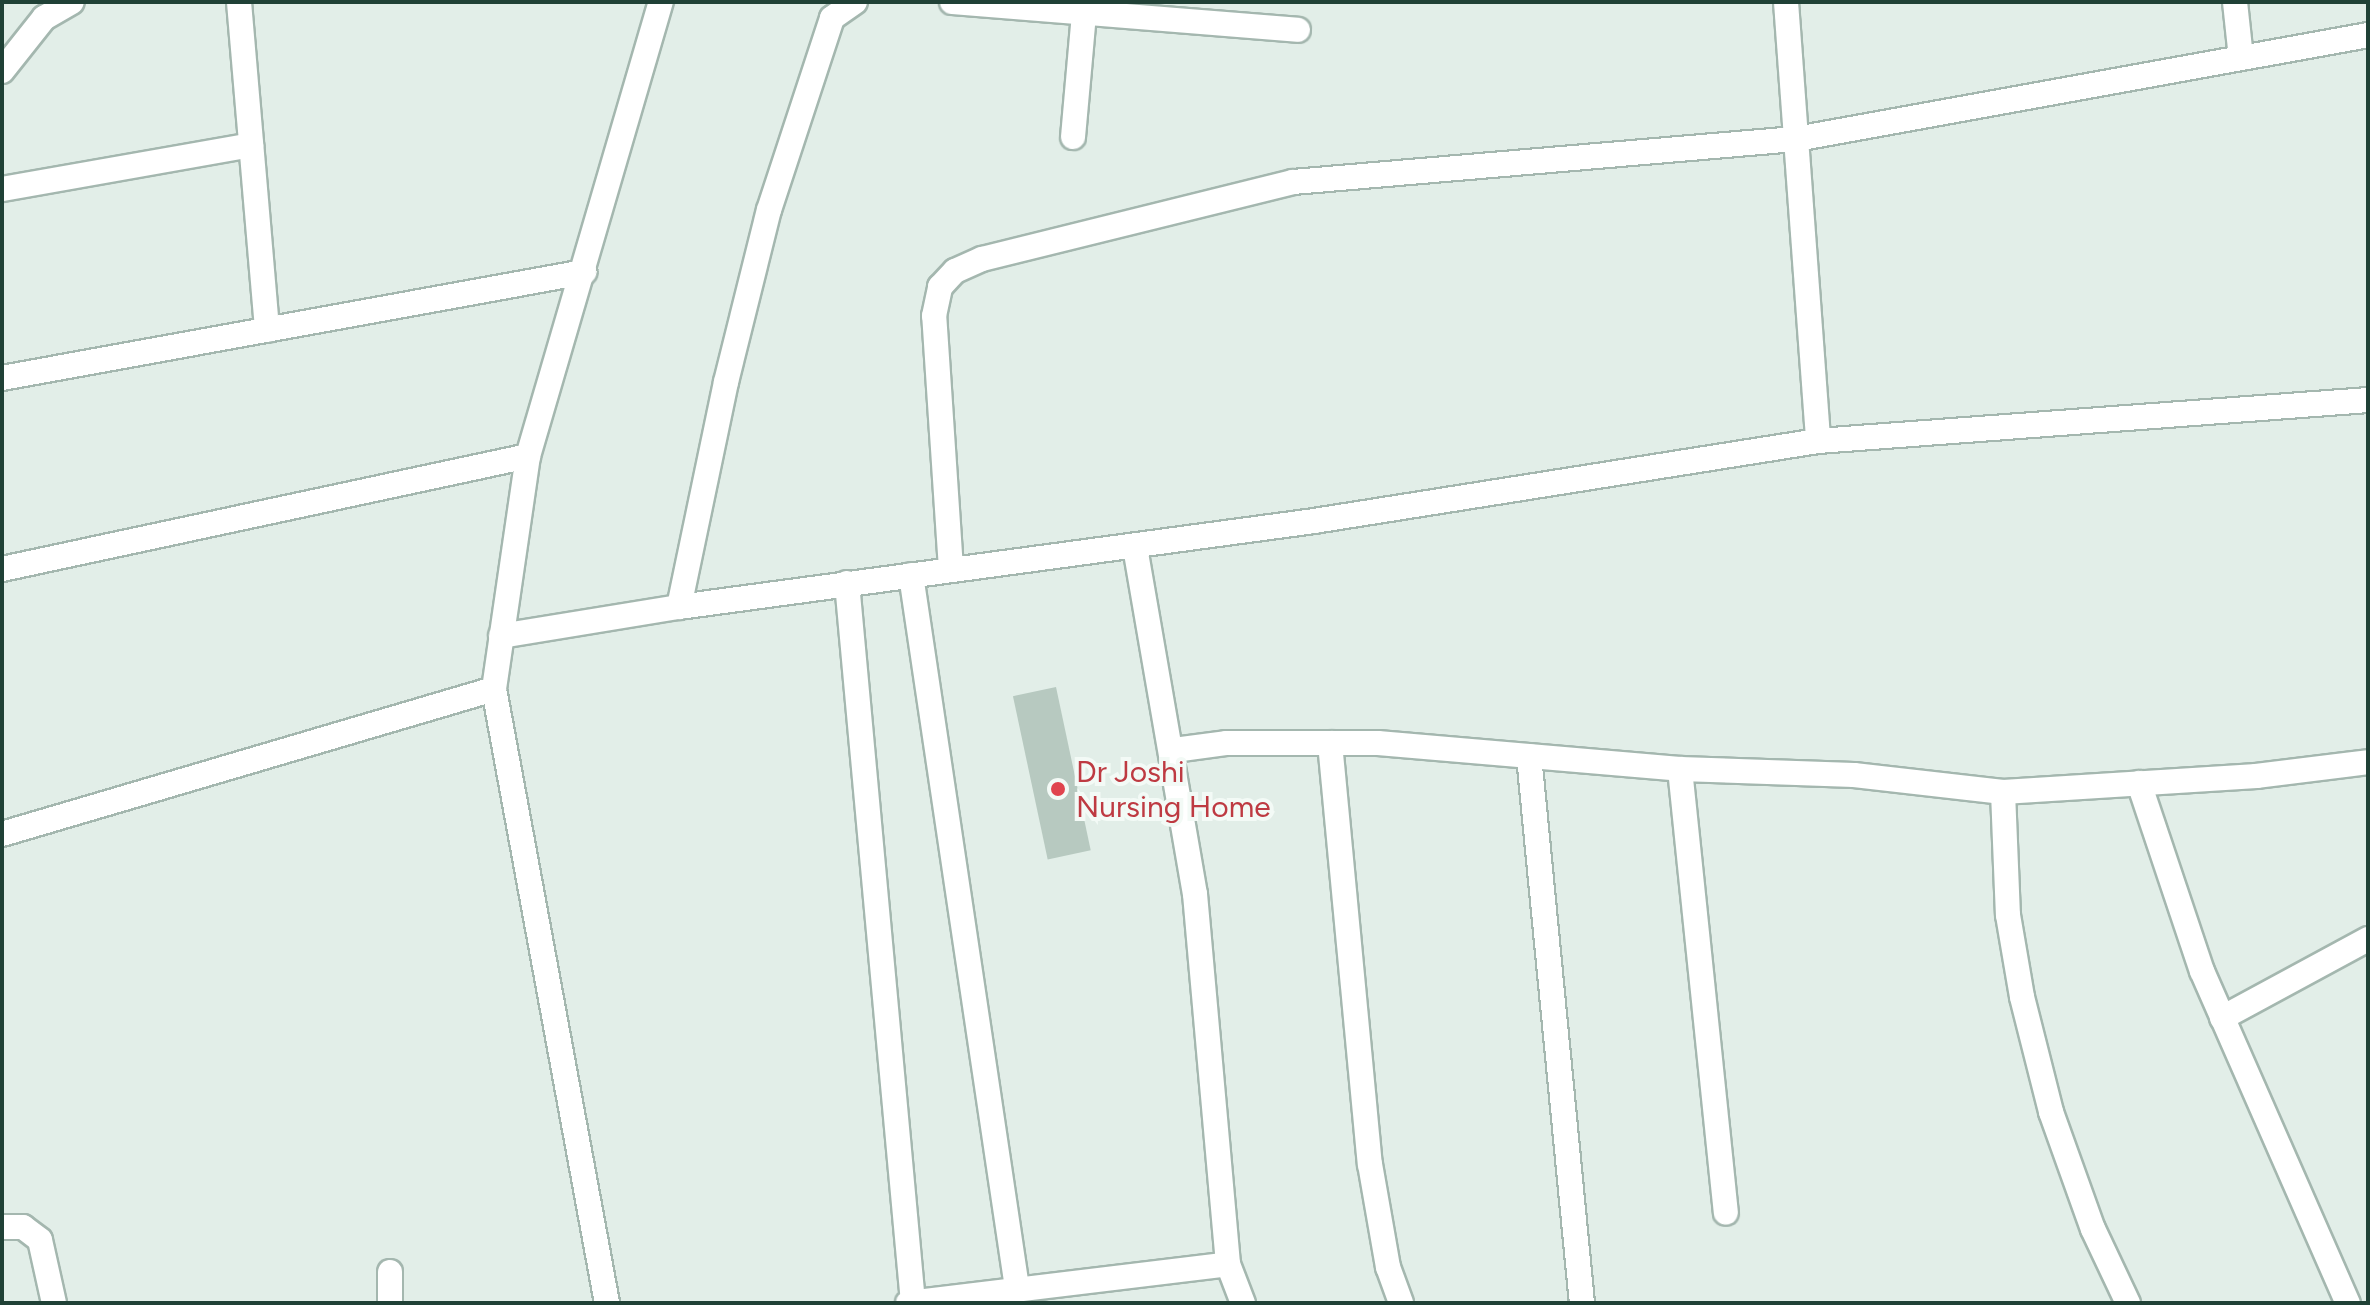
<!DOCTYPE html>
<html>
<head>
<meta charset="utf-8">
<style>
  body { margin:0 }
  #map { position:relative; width:2370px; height:1305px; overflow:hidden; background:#e2eee8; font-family:Figtree,sans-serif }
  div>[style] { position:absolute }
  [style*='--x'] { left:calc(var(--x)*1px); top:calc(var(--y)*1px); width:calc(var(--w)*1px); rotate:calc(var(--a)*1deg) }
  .building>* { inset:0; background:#b7c9c0; transform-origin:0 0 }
  .roads { filter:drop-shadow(2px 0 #a4b7af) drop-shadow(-2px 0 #a4b7af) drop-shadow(0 2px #a4b7af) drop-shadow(0 -2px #a4b7af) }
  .street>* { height:24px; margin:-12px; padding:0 12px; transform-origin:12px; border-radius:12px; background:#fff }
  .secondary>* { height:24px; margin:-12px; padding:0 12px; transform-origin:12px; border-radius:12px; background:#fff }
  .dots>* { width:22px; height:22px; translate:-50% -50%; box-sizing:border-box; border:4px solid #f3faf6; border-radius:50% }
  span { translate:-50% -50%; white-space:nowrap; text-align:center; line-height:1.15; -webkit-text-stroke:8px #f3faf6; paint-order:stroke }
  .health-label { font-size:30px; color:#be3a42 }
  .left { translate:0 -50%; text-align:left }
  .frame { position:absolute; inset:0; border:4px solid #204136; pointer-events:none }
</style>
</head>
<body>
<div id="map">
  <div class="building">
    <div style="left:1056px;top:687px;width:167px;height:44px;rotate:78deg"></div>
  </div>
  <div class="roads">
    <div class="street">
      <div style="--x:239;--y:2;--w:329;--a:85.1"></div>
      <div style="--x:952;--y:2;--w:347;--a:4.6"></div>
      <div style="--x:1786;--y:2;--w:440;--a:85.8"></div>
      <div style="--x:2235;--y:2;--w:56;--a:83.9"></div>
      <div style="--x:2;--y:71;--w:68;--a:-51.6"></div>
      <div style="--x:44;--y:18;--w:32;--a:-30"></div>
      <div style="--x:1073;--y:137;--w:136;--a:-84.9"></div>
      <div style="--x:2;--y:189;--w:253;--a:-10"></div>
      <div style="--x:2;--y:378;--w:592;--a:-10.32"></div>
      <div style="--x:1135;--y:547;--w:352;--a:80.2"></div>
      <div style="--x:1195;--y:894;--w:371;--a:84.9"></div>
      <div style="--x:1228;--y:1264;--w:42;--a:69"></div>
      <div style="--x:2;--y:569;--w:538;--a:-12.12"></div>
      <div style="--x:951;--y:569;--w:254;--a:-93.8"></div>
      <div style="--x:934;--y:316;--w:30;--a:-78"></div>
      <div style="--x:940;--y:287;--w:22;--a:-47"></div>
      <div style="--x:955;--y:271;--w:30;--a:-24"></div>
      <div style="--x:982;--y:259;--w:320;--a:-13.9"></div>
      <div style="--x:1293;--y:182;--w:505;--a:-4.89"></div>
      <div style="--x:1796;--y:139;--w:581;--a:-10.3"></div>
      <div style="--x:911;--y:575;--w:721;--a:81.54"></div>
      <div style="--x:847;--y:583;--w:723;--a:84.76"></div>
      <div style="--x:679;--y:607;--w:230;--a:-78.2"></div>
      <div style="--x:726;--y:382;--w:177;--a:-76"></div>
      <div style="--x:769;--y:210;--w:202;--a:-71.8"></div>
      <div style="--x:832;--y:18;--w:28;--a:-35"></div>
      <div style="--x:501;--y:636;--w:180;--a:-9.3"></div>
      <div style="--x:679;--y:607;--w:641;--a:-7.71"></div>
      <div style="--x:1314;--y:521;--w:510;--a:-9.02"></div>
      <div style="--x:1818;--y:441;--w:552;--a:-4.26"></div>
      <div style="--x:1330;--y:743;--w:423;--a:84.6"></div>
      <div style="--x:1370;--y:1164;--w:105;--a:80.1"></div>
      <div style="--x:1388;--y:1267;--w:38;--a:70"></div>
      <div style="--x:1174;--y:750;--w:52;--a:-7.7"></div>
      <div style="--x:1226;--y:743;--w:152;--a:0"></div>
      <div style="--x:1378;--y:743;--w:303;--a:4.9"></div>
      <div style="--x:1680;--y:769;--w:174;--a:2"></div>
      <div style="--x:1854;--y:775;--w:150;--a:6.5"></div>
      <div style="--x:2003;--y:792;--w:254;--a:-3.6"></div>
      <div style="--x:2256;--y:776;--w:113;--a:-7.1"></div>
      <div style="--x:1529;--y:756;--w:550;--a:84.47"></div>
      <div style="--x:1680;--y:769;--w:446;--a:84.1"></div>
      <div style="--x:2139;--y:783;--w:198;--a:71.5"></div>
      <div style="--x:2202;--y:971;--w:363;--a:66.3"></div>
      <div style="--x:2003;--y:792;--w:123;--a:87.7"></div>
      <div style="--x:2008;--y:915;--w:83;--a:80.3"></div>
      <div style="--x:2022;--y:997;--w:119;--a:75.8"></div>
      <div style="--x:2051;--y:1112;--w:124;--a:70.3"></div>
      <div style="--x:2093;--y:1229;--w:82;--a:64.7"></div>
      <div style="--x:2;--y:834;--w:513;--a:-16.42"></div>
      <div style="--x:2222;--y:1018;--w:166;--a:-28.4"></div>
      <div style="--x:2;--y:1227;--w:21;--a:0"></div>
      <div style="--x:23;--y:1227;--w:21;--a:37"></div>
      <div style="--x:40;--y:1240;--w:65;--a:77.5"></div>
      <div style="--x:390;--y:1303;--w:31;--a:-90"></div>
      <div style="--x:908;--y:1303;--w:322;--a:-6.9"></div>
    </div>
    <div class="secondary">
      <div style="--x:607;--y:1303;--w:624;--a:-100.43"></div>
      <div style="--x:494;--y:689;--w:235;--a:-81.7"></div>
      <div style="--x:528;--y:456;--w:473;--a:-73.7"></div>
    </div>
  </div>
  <div class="dots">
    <div style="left:1058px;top:789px;background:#e0444e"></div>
  </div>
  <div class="health-label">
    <span class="left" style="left:1076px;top:789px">Dr Joshi<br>Nursing Home</span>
  </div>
  <div class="frame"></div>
</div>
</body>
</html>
